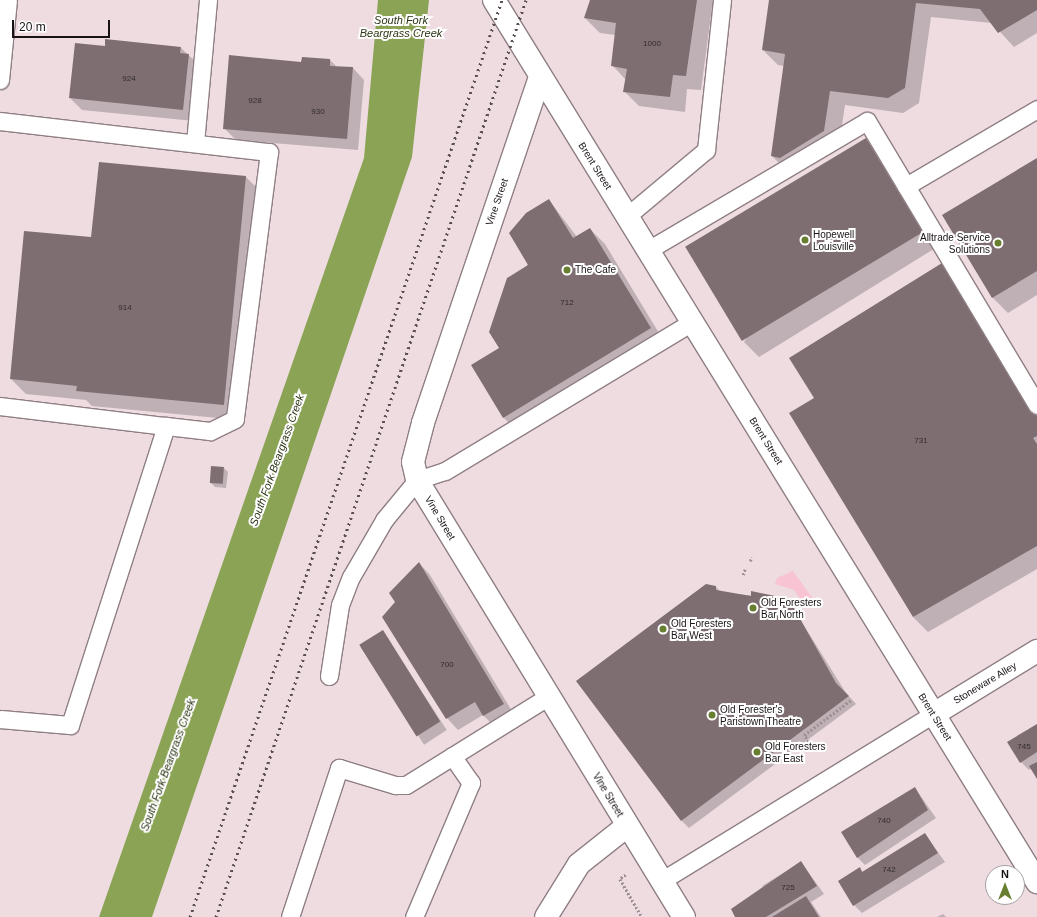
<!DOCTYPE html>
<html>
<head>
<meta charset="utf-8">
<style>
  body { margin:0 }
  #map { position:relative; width:1037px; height:917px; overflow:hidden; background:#eedce1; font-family:Helvetica,sans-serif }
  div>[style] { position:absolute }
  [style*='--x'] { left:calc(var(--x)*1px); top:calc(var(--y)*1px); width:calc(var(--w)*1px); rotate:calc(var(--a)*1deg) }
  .green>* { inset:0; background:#f8c3d3 }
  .water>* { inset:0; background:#8ba354 }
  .shadow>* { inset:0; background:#0003; transform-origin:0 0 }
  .building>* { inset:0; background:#7e6e72; transform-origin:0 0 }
  .path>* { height:2.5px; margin-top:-1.25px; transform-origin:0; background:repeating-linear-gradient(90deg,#9d9094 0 2px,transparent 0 4px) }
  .roads { filter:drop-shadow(1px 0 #8f7f83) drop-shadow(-1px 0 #8f7f83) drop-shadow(0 1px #8f7f83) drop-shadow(0 -1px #8f7f83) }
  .service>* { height:17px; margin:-8.5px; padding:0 8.5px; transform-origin:8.5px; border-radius:8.5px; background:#fff }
  .minor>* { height:22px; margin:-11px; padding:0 11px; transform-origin:11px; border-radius:11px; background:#fff }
  .rail>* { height:3px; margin-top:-1.5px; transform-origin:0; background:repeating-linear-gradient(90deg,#5a5053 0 2px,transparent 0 6px) }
  .dots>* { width:11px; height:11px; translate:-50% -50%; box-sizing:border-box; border:2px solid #fff; border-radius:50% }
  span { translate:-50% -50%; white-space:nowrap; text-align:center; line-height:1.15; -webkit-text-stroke:4px #fff; paint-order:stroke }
  .number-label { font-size:8px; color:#322a2c }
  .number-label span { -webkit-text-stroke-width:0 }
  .street-label { font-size:10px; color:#191315 }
  .poi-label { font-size:10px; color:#191315 }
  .left { translate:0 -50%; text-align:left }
  .right { translate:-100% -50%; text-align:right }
  .water-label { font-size:11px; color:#2b3513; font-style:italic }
  .north { position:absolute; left:985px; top:865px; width:40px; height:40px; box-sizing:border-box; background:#fff; border:1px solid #a3a1a1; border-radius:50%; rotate:0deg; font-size:11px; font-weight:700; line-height:16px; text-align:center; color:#191315 }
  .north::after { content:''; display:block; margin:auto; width:14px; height:18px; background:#687e30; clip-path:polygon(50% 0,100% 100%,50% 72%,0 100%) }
  .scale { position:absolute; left:12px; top:20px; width:98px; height:18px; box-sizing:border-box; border:2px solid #191315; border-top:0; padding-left:5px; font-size:12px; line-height:14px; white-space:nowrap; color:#191315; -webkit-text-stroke:3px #fff; paint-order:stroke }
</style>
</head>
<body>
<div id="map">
  <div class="green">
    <div style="clip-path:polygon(793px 571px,816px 603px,801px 600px,794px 590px,775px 584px,777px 578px)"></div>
  </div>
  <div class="water">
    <div style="clip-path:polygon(378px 0,429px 0,412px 157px,152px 917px,99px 917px,364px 158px)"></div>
  </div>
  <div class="shadow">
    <div style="clip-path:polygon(591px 0,713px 0,701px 90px,687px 89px,685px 112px,639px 106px,624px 91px,626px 80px,612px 65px,616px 35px,600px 33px,585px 18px)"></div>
    <div style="clip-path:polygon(770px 0,1037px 0,1037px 33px,1014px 47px,992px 23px,931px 17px,919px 103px,903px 113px,845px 105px,839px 146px,787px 171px,772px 156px,784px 66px,778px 65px,763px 50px)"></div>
    <div style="clip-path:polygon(105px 47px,181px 48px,200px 66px,194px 121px,82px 110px,70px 98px)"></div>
    <div style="clip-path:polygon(330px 60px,337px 67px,353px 68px,364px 80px,358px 150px,236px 140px,224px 128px,302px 63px)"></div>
    <div style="clip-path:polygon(865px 139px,880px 154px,937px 247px,759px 357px,744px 342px)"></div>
    <div style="clip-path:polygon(1037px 159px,1037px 295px,1008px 313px,993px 298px,943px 215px)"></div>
    <div style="clip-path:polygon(246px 177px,261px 192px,239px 420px,92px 406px,86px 400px,26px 394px,11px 379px,92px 238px)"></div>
    <div style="clip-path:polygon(549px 200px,577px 237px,590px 229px,605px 244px,665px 343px,518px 432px,504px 418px,500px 348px)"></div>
    <div style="clip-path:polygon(942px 264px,957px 279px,1037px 408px,1037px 569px,928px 632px,913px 617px)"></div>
    <div style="clip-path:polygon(224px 468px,228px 472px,226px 488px,215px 487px,211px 483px)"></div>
    <div style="clip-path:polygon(419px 563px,430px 575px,515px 716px,495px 727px,483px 715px,458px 730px,447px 718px,396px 602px)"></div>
    <div style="clip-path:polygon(716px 587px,721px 592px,788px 600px,846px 693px,856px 704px,689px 828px,682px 821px)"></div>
    <div style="left:383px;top:632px;width:117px;height:27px;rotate:57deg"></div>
    <div style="clip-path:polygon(1037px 725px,1037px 777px,1032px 768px,1029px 770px,1021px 762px)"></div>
    <div style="clip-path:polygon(915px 788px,936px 818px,865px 865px,857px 857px)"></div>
    <div style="clip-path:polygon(925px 834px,945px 862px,862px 913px,854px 905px,859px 869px,863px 872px)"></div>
    <div style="clip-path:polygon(801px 862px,824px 894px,811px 902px,821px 917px,737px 917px,765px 890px,762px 886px)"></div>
    <div style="clip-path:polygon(943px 914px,946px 917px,937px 917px)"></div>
  </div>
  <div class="building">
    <div style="clip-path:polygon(590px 0,697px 0,686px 76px,673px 75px,670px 97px,623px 92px,627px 69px,611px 66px,616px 23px,584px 18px)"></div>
    <div style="clip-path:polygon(769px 0,1037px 0,1037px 10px,998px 33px,980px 9px,916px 3px,905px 88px,888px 98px,830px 91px,824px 131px,780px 158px,771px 156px,785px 54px,762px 50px)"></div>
    <div style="clip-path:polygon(105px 39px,181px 47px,180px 53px,189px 54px,183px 110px,69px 98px,75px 43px,105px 46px)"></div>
    <div style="clip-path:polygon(229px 55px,301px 62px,302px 57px,330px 59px,330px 66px,353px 67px,347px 139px,223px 129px)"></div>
    <div style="left:866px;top:138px;width:110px;height:211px;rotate:59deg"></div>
    <div style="clip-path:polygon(1037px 158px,1037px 271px,992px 298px,942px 215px)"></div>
    <div style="clip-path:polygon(99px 162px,246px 176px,224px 405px,76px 391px,77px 386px,10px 379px,24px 231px,91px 237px)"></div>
    <div style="clip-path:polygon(549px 199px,573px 238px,590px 228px,651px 328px,503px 418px,471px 365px,499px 348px,489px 332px,507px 278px,528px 265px,509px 233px,526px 213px)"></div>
    <div style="clip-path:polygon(942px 263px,1037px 416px,1037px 436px,1033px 438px,1037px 444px,1037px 546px,913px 617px,789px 413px,814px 398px,789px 358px)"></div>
    <div style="left:211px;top:466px;width:13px;height:17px;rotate:4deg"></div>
    <div style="clip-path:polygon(419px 562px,504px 704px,483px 716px,475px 702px,446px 719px,382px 617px,395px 602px,389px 593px)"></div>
    <div style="clip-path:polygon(706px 584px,716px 586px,716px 590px,751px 596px,751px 591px,789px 599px,836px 683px,849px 696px,681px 821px,576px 681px)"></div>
    <div style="left:383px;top:630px;width:108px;height:28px;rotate:58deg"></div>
    <div style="clip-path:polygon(1037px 724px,1037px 752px,1020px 763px,1007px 742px)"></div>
    <div style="clip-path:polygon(1037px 762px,1037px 779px,1029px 766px)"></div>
    <div style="clip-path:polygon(915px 787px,928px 810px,857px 858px,841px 832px)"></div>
    <div style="clip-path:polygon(925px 833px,938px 853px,853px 906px,838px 881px,860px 867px,862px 872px)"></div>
    <div style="clip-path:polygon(801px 861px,817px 886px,766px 917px,735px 917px,731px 909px)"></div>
    <div style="clip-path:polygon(806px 896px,819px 917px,772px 917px)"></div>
  </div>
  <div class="path">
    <div style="--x:750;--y:561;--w:4;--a:-63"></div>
    <div style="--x:743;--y:575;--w:6;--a:-72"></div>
    <div style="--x:811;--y:745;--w:12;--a:-125"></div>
    <div style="--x:804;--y:735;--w:59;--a:-36.7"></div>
    <div style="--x:626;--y:875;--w:7;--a:146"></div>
    <div style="--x:620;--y:879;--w:44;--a:59.9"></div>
  </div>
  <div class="roads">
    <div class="service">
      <div style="--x:0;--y:80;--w:80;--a:-84.3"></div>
      <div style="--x:0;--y:121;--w:271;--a:6.6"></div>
      <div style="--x:269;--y:152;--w:269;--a:97.3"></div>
      <div style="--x:235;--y:419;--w:28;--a:154"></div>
      <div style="--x:210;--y:431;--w:44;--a:-173.5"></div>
      <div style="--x:166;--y:426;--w:314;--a:107.8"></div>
      <div style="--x:70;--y:725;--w:70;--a:-175.1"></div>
      <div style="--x:195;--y:143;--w:144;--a:-84.8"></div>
      <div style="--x:906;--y:186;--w:152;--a:-30.4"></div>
      <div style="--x:627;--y:216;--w:103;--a:-39.9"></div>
      <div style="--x:706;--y:150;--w:151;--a:-83.9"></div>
      <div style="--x:648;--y:250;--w:254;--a:-30.5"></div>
      <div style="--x:867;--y:121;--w:331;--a:59.1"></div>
      <div style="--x:0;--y:406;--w:167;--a:6.9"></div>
      <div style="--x:329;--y:676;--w:72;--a:-81.2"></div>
      <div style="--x:340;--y:605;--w:30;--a:-69"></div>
      <div style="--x:351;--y:577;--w:66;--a:-59.9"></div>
      <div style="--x:384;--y:520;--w:52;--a:-50.5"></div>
      <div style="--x:417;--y:480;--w:29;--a:-18"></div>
      <div style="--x:445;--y:471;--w:288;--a:-31.1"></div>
      <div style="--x:661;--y:881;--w:320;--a:-31.5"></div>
      <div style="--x:290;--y:917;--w:157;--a:-71.8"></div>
      <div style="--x:339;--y:768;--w:59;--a:16.9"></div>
      <div style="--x:395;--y:785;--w:11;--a:0"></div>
      <div style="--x:406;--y:785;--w:168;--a:-31.9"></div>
      <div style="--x:414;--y:917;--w:146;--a:-67"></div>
      <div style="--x:471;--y:783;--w:33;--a:-125"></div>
    </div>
    <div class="minor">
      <div style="--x:494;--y:0;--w:1036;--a:58.38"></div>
      <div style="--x:540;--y:77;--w:365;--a:108.7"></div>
      <div style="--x:423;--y:423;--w:40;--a:104.4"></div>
      <div style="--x:413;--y:462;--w:18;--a:77"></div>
      <div style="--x:417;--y:480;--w:512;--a:58.58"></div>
      <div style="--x:934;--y:714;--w:121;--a:-31.5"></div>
      <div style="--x:546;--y:917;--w:62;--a:-58.1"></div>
      <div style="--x:579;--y:864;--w:61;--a:-38.4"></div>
    </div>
  </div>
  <div class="rail">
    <div style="--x:190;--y:917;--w:969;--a:-71.21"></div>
    <div style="--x:216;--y:917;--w:968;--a:-71.32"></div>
  </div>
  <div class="dots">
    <div style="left:805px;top:240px;background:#687e30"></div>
    <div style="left:998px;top:243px;background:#687e30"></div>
    <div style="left:567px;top:270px;background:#687e30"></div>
    <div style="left:753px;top:608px;background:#687e30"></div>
    <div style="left:663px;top:629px;background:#687e30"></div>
    <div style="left:712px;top:715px;background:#687e30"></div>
    <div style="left:757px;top:752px;background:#687e30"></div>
  </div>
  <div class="number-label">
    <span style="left:652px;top:44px">1000</span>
    <span style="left:129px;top:79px">924</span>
    <span style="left:255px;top:101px">928</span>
    <span style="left:318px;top:112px">930</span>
    <span style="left:567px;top:303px">712</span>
    <span style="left:125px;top:308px">914</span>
    <span style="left:921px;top:441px">731</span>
    <span style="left:447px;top:665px">700</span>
    <span style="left:1024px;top:747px">745</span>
    <span style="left:884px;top:821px">740</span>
    <span style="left:889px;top:870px">742</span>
    <span style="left:788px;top:888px">725</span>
  </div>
  <div class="street-label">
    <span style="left:595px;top:166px;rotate:58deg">Brent Street</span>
    <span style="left:497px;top:202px;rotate:-71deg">Vine Street</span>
    <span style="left:766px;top:441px;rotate:58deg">Brent Street</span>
    <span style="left:440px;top:518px;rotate:59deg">Vine Street</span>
    <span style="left:985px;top:683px;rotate:-31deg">Stoneware Alley</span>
    <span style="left:935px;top:717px;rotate:58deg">Brent Street</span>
    <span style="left:608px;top:795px;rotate:59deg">Vine Street</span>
  </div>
  <div class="poi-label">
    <span class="left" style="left:813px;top:240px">Hopewell<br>Louisville</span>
    <span class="right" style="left:990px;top:243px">Alltrade Service<br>Solutions</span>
    <span class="left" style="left:575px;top:270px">The Cafe</span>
    <span class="left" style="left:761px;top:608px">Old Foresters<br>Bar North</span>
    <span class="left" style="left:671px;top:629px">Old Foresters<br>Bar West</span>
    <span class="left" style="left:720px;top:715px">Old Forester's<br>Paristown Theatre</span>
    <span class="left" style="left:765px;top:752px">Old Foresters<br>Bar East</span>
  </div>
  <div class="water-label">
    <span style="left:401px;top:27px">South Fork<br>Beargrass Creek</span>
    <span style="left:277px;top:460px;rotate:-70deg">South Fork Beargrass Creek</span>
    <span style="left:168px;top:765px;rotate:-70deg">South Fork Beargrass Creek</span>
  </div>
  <div class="north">N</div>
  <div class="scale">20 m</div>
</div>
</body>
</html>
